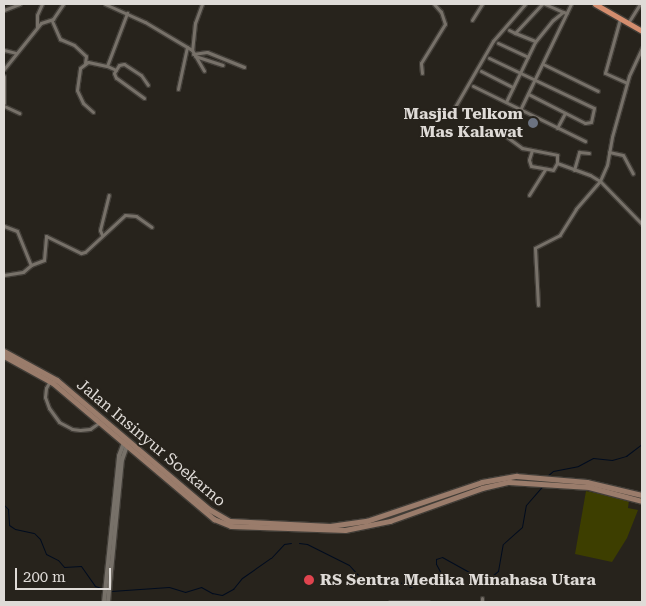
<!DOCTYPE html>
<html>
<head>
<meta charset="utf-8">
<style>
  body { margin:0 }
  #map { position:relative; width:646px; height:606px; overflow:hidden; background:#27231c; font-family:"Roboto Serif",serif }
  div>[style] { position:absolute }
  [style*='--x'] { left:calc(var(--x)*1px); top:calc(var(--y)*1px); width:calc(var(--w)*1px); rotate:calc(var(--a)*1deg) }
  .green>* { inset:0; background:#3d3e00 }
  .stream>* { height:1px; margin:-0.5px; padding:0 0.5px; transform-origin:0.5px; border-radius:0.5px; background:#000c1f }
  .roads { filter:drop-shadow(1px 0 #423e38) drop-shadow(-1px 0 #423e38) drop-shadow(0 1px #423e38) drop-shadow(0 -1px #423e38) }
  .minor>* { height:3px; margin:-1.5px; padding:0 1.5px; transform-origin:1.5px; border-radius:1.5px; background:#777169 }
  .tertiary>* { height:4px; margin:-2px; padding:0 2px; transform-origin:2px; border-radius:2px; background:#777169 }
  .secondary>* { height:4.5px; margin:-2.25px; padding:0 2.25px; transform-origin:2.25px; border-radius:2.25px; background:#9a7c6b }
  .trunk>* { height:5px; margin:-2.5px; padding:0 2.5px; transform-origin:2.5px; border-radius:2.5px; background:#d48d6e }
  .dots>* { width:14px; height:14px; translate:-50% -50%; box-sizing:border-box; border:2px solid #27231c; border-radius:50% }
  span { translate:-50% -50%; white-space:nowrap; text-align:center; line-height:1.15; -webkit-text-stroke:4px #27231c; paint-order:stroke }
  .poi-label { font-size:16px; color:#dfdbd7; font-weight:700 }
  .right { translate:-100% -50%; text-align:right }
  .left { translate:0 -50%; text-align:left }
  .street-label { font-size:16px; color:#dfdbd7 }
  .frame { position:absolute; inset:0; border:5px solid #dfdbd7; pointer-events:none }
  .scale { position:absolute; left:15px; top:568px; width:96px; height:22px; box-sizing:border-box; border:2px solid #dfdbd7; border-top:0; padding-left:6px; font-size:15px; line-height:18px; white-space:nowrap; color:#dfdbd7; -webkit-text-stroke:4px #27231c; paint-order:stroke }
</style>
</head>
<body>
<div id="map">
  <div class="green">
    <div style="clip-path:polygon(586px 491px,629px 500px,628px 508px,638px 510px,627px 538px,612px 562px,575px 554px)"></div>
  </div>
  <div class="stream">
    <div style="--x:546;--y:477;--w:9;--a:-41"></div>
    <div style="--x:553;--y:471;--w:25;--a:-11"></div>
    <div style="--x:578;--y:466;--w:17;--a:-28"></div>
    <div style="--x:593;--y:458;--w:19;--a:6"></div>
    <div style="--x:612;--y:460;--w:15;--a:-16"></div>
    <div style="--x:626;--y:456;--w:20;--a:-37"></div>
    <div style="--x:4;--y:505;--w:6;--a:45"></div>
    <div style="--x:8;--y:509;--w:16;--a:86"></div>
    <div style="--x:9;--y:525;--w:7;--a:34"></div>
    <div style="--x:15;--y:529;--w:19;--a:12"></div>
    <div style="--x:34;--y:533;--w:8;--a:45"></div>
    <div style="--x:40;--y:539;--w:16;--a:68"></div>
    <div style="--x:46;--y:554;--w:13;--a:27"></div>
    <div style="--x:58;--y:560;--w:9;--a:49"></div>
    <div style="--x:64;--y:567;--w:17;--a:-3"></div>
    <div style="--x:81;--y:566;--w:24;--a:55"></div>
    <div style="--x:95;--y:586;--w:9;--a:18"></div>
    <div style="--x:299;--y:543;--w:8;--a:7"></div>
    <div style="--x:307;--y:544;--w:47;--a:26.6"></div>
    <div style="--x:349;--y:565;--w:12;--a:48"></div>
    <div style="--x:357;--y:574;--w:17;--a:31"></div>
    <div style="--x:372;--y:583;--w:20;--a:-11"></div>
    <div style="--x:392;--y:579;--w:21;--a:23"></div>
    <div style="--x:411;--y:587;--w:16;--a:-45"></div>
    <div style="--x:422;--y:576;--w:20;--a:15"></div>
    <div style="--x:441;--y:581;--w:4;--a:-63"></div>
    <div style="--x:443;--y:577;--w:15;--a:-118"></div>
    <div style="--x:436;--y:564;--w:5;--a:-90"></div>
    <div style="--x:436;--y:559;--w:6;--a:-18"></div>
    <div style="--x:442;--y:557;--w:35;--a:29"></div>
    <div style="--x:473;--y:574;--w:10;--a:17"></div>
    <div style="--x:483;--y:577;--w:9;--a:-6"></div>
    <div style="--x:492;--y:576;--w:8;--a:-40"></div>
    <div style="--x:498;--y:571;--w:27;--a:-80"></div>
    <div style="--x:503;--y:544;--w:25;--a:-42"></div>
    <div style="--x:522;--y:527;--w:22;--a:-80"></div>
    <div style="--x:526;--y:505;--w:23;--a:-49"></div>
    <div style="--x:541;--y:488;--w:9;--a:-69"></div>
    <div style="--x:111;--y:591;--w:58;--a:-3.9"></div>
    <div style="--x:169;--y:587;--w:17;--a:17"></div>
    <div style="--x:185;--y:592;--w:17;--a:-17"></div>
    <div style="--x:201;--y:587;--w:13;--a:29"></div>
    <div style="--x:212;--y:593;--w:10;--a:11"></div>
    <div style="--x:222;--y:595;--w:13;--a:-29"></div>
    <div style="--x:233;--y:589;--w:14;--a:-51"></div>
    <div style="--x:242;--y:578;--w:35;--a:-35"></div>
    <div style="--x:271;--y:558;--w:19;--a:-47"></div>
    <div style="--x:284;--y:544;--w:7;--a:-8"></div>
  </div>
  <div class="roads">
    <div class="minor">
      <div style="--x:105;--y:4;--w:44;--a:24.2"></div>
      <div style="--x:145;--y:22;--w:55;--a:30.8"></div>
      <div style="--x:202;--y:4;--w:20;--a:110"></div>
      <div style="--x:195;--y:23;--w:27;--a:96"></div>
      <div style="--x:192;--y:50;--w:24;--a:60"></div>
      <div style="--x:545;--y:4;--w:20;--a:24"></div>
      <div style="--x:4;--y:10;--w:17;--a:-21"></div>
      <div style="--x:620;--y:19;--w:56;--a:105.5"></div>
      <div style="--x:605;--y:73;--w:24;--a:24"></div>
      <div style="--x:472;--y:20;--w:19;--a:-58"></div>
      <div style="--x:52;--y:21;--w:20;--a:66"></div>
      <div style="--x:60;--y:39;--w:15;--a:23"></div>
      <div style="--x:74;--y:45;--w:16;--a:43"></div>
      <div style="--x:86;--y:56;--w:7;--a:98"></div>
      <div style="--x:628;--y:23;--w:22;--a:-58"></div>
      <div style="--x:37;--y:27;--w:12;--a:-90"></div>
      <div style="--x:37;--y:15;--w:12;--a:-66"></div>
      <div style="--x:509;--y:30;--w:7;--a:27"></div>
      <div style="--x:535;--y:41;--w:22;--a:-158"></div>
      <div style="--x:515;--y:33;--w:40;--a:-47"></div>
      <div style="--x:498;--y:43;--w:33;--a:25"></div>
      <div style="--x:642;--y:48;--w:31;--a:115"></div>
      <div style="--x:629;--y:76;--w:63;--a:105.6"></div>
      <div style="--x:612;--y:137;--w:28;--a:100"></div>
      <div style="--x:607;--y:165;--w:17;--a:114"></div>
      <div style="--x:600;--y:181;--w:60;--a:45.7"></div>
      <div style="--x:4;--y:50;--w:12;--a:14"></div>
      <div style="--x:193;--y:54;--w:14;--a:-8"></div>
      <div style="--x:207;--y:52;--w:40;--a:22"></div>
      <div style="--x:195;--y:56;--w:29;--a:18"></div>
      <div style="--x:489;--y:58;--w:116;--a:25.5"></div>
      <div style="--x:594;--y:108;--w:14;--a:102"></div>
      <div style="--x:591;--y:122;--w:6;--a:171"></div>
      <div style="--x:585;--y:123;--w:64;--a:-153"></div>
      <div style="--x:543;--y:64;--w:61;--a:26.1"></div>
      <div style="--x:4;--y:69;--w:59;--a:-51.2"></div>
      <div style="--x:41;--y:23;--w:13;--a:-18"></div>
      <div style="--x:53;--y:19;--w:18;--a:-56"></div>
      <div style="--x:116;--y:70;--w:10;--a:-156"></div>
      <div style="--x:107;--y:66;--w:57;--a:-69.3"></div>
      <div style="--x:481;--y:71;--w:36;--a:27"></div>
      <div style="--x:422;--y:73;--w:10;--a:-96"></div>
      <div style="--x:421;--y:63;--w:46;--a:-58.4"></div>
      <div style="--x:445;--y:24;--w:13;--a:-108"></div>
      <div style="--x:441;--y:12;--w:11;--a:-131"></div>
      <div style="--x:4;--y:76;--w:27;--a:90"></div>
      <div style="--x:473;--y:86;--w:125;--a:26.2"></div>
      <div style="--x:178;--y:89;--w:43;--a:-77.9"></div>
      <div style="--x:144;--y:98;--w:34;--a:-144"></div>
      <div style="--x:116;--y:78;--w:5;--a:-112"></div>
      <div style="--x:114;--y:73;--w:9;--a:-58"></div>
      <div style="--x:119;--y:65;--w:5;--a:-11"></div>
      <div style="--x:124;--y:64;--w:20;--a:33"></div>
      <div style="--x:141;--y:75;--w:12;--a:55"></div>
      <div style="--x:506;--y:102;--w:67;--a:-64.2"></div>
      <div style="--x:535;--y:42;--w:28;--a:-51"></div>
      <div style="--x:553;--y:20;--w:13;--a:-39"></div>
      <div style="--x:563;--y:12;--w:4;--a:14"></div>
      <div style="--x:4;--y:106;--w:17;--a:25"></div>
      <div style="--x:520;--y:110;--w:118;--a:-64.3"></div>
      <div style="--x:93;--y:112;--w:13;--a:-138"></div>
      <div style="--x:83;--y:103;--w:14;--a:-115"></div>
      <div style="--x:77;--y:90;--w:22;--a:-82"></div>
      <div style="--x:80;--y:68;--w:10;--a:-37"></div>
      <div style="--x:88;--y:62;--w:19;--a:12"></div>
      <div style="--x:452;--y:112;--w:82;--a:-60"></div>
      <div style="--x:493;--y:41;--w:49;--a:-49.1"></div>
      <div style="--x:557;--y:128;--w:17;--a:-62"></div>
      <div style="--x:507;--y:137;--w:19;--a:36"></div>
      <div style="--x:522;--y:148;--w:36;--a:11"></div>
      <div style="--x:557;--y:155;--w:8;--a:90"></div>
      <div style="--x:532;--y:150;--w:10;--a:107"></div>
      <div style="--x:529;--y:160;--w:6;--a:72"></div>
      <div style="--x:531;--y:166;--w:22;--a:10"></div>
      <div style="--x:553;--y:170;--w:8;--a:-60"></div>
      <div style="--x:557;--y:163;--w:35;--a:20"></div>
      <div style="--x:590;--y:175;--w:12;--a:31"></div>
      <div style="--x:600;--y:181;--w:37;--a:131"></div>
      <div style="--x:576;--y:209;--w:31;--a:122"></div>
      <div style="--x:560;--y:235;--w:28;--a:153"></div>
      <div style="--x:535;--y:248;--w:57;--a:87"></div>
      <div style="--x:609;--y:152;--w:14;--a:12"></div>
      <div style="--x:623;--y:155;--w:21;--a:62"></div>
      <div style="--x:574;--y:170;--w:19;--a:-74"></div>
      <div style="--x:579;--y:152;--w:10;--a:6"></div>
      <div style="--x:529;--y:195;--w:31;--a:-58"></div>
      <div style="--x:4;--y:226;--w:14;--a:21"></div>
      <div style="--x:17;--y:231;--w:37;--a:68"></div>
      <div style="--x:102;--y:235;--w:5;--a:-112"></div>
      <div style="--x:100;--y:230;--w:36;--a:-76"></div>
      <div style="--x:4;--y:275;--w:19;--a:-9"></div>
      <div style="--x:23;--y:272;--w:11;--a:-41"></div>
      <div style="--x:31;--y:265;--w:14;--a:-21"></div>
      <div style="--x:44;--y:260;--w:24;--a:-85"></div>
      <div style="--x:46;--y:236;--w:39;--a:26"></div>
      <div style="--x:81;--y:253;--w:4;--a:-14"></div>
      <div style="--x:85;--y:252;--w:54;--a:-42.8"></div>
      <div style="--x:125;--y:215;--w:11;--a:5"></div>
      <div style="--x:136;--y:216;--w:19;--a:35"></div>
      <div style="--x:50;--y:381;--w:8;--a:120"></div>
      <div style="--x:46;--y:388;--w:9;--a:96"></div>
      <div style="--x:45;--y:397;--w:12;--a:70"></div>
      <div style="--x:49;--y:408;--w:17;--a:54"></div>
      <div style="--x:59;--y:422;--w:15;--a:28"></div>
      <div style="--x:72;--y:429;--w:8;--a:7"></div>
      <div style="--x:80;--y:430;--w:10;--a:-6"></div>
      <div style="--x:90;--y:429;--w:12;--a:-35"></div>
      <div style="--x:390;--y:602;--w:38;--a:0"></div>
      <div style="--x:482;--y:602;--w:4;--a:-90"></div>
    </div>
    <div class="tertiary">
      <div style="--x:104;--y:602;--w:147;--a:-84.1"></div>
      <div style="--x:119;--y:456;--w:15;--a:-70"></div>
      <div style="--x:108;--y:602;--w:143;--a:-84.4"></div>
      <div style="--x:122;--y:460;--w:18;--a:-71"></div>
    </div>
    <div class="secondary">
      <div style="--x:4;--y:351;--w:60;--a:28.7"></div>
      <div style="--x:57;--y:380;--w:199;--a:40.3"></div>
      <div style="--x:209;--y:509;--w:24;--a:30"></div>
      <div style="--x:230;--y:521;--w:100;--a:2.9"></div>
      <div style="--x:330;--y:526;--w:37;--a:-8"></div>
      <div style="--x:367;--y:521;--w:121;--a:-18.7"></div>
      <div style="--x:482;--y:482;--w:35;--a:-10"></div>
      <div style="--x:516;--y:476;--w:71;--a:4.8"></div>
      <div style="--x:587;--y:482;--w:57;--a:13.3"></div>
      <div style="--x:4;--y:356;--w:56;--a:28.9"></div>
      <div style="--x:53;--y:383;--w:211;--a:40.2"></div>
      <div style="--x:214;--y:519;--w:18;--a:22"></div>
      <div style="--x:231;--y:526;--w:114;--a:2"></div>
      <div style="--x:345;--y:530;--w:46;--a:-11.3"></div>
      <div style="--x:390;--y:521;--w:98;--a:-19.7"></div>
      <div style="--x:482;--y:488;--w:28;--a:-13"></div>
      <div style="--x:509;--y:482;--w:80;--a:3.6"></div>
      <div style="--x:589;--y:487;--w:55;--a:14.8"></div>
    </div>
    <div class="trunk">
      <div style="--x:595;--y:4;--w:54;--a:29.9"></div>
    </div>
  </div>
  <div class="dots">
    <div style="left:533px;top:123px;background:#6b7280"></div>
    <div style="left:309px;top:580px;background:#e0444e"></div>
  </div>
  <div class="poi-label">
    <span class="right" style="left:523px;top:123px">Masjid Telkom<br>Mas Kalawat</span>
    <span class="left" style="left:320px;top:580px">RS Sentra Medika Minahasa Utara</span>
  </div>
  <div class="street-label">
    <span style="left:151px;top:443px;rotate:40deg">Jalan Insinyur Soekarno</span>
  </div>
  <div class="frame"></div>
  <div class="scale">200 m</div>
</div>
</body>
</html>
